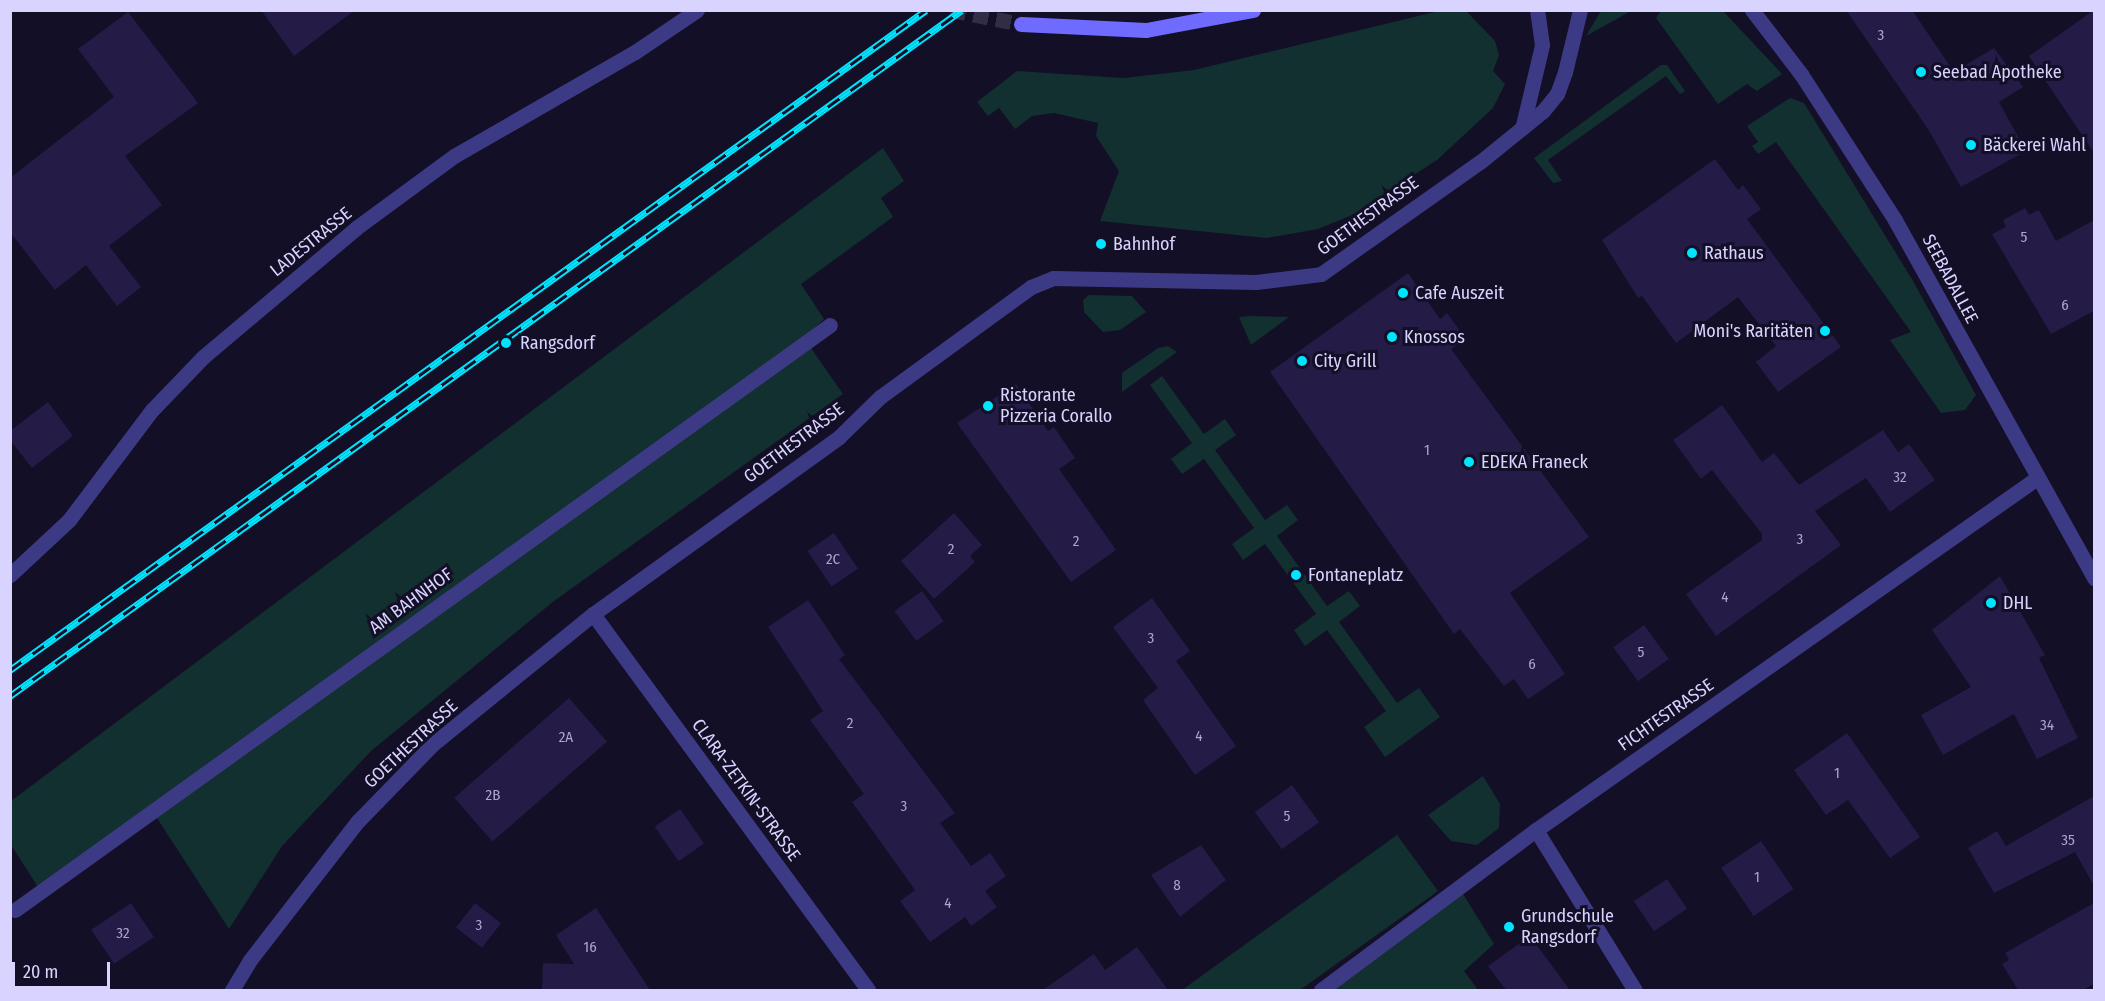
<!DOCTYPE html>
<html>
<head>
<meta charset="utf-8">
<style>
  body { margin:0 }
  #map { position:relative; width:2105px; height:1001px; overflow:hidden; background:#130f26; font-family:"Fira Sans Condensed",sans-serif }
  div>[style] { position:absolute }
  [style*='--x'] { left:calc(var(--x)*1px); top:calc(var(--y)*1px); width:calc(var(--w)*1px); rotate:calc(var(--a)*1deg) }
  .green>* { inset:0; background:#12302f }
  .building>* { inset:0; background:#241b47; transform-origin:0 0 }
  .secondary-tunnel>* { height:15px; margin-top:-7.5px; transform-origin:0; background:repeating-linear-gradient(90deg,#312d47 0 15px,transparent 0 23px) }
  .street>* { height:15px; margin:-7.5px; padding:0 7.5px; transform-origin:7.5px; border-radius:7.5px; background:#3d3a85 }
  .secondary>* { height:15px; margin:-7.5px; padding:0 7.5px; transform-origin:7.5px; border-radius:7.5px; background:#6f6bff }
  .rail>* { height:7px; margin-top:-3.5px; transform-origin:0; background:repeating-linear-gradient(90deg,#130f26 0 14px,#00e5ff 0 28px); box-sizing:border-box; border-block:2px solid #00e5ff }
  .dots>* { width:16px; height:16px; translate:-50% -50%; box-sizing:border-box; border:3px solid #130f26; border-radius:50% }
  span { translate:-50% -50%; white-space:nowrap; text-align:center; line-height:1.15; -webkit-text-stroke:6px #130f26; paint-order:stroke }
  .number-label { font-size:15px; color:#aca6d1 }
  .number-label span { -webkit-text-stroke-width:0 }
  .poi-label { font-size:18px; color:#d9d4ff }
  .left { translate:0 -50%; text-align:left }
  .right { translate:-100% -50%; text-align:right }
  .street-label { font-size:18px; color:#d9d4ff }
  .frame { position:absolute; inset:0; border:12px solid #d9d4ff; pointer-events:none }
  .scale { position:absolute; left:12px; top:962px; width:98px; height:27px; box-sizing:border-box; border:3px solid #d9d4ff; border-top:0; padding-left:8px; font-size:18px; line-height:21px; white-space:nowrap; color:#d9d4ff; -webkit-text-stroke:4px #130f26; paint-order:stroke }
</style>
</head>
<body>
<div id="map">
  <div class="green">
    <div style="clip-path:polygon(1439px 11px,1466px 11px,1495px 41px,1499px 55px,1493px 71px,1505px 84px,1493px 108px,1437px 160px,1352px 215px,1318px 229px,1267px 238px,1100px 221px,1119px 171px,1096px 136px,1098px 123px,1054px 113px,1032px 116px,1015px 129px,999px 108px,988px 116px,977px 102px,1017px 71px,1124px 78px,1194px 70px)"></div>
    <div style="clip-path:polygon(1601px 11px,1601px 10px,1631px 11px,1586px 36px)"></div>
    <div style="clip-path:polygon(1661px 11px,1723px 11px,1782px 74px,1757px 91px,1747px 84px,1718px 104px,1656px 18px)"></div>
    <div style="clip-path:polygon(1661px 65px,1667px 65px,1685px 91px,1680px 94px,1666px 76px,1548px 160px,1562px 181px,1553px 183px,1534px 158px)"></div>
    <div style="clip-path:polygon(1790px 98px,1804px 103px,1913px 281px,1976px 395px,1965px 410px,1941px 413px,1890px 340px,1911px 332px,1776px 142px,1758px 154px,1752px 146px,1758px 142px,1747px 126px)"></div>
    <div style="clip-path:polygon(883px 148px,904px 181px,881px 198px,893px 217px,801px 284px,824px 319px,804px 338px,843px 394px,554px 601px,371px 751px,282px 846px,229px 929px,153px 812px,38px 887px,11px 845px,11px 801px)"></div>
    <div style="clip-path:polygon(1089px 295px,1132px 296px,1146px 312px,1120px 330px,1103px 332px,1084px 312px,1083px 300px)"></div>
    <div style="clip-path:polygon(1250px 316px,1289px 317px,1251px 345px,1239px 317px)"></div>
    <div style="clip-path:polygon(1168px 346px,1177px 352px,1122px 392px,1122px 373px,1158px 348px)"></div>
    <div style="clip-path:polygon(1162px 376px,1204px 434px,1225px 419px,1236px 435px,1215px 450px,1265px 520px,1287px 505px,1298px 520px,1277px 536px,1327px 606px,1349px 591px,1360px 606px,1339px 622px,1397px 703px,1419px 688px,1440px 717px,1385px 757px,1364px 727px,1386px 711px,1327px 630px,1305px 646px,1294px 630px,1316px 614px,1265px 544px,1243px 560px,1232px 544px,1254px 528px,1204px 459px,1182px 474px,1171px 459px,1192px 443px,1150px 385px)"></div>
    <div style="clip-path:polygon(1483px 776px,1500px 804px,1499px 828px,1477px 845px,1451px 841px,1428px 815px)"></div>
    <div style="clip-path:polygon(1397px 835px,1438px 891px,1300px 990px,1182px 990px)"></div>
    <div style="clip-path:polygon(1463px 894px,1494px 944px,1464px 971px,1478px 990px,1321px 990px,1428px 911px)"></div>
  </div>
  <div class="building">
    <div style="clip-path:polygon(261px 10px,355px 10px,294px 56px)"></div>
    <div style="clip-path:polygon(1846px 10px,1912px 10px,1954px 72px,1994px 48px,2023px 87px,1999px 102px,2026px 151px,1961px 187px,1928px 129px)"></div>
    <div style="clip-path:polygon(2094px 10px,2094px 153px,2029px 56px)"></div>
    <div style="clip-path:polygon(128px 12px,198px 103px,125px 156px,162px 205px,109px 246px,141px 287px,117px 306px,86px 265px,55px 290px,10px 232px,10px 178px,114px 97px,78px 49px)"></div>
    <div style="clip-path:polygon(1715px 159px,1738px 190px,1743px 185px,1761px 209px,1747px 219px,1841px 347px,1778px 392px,1756px 362px,1776px 346px,1738px 297px,1676px 343px,1642px 296px,1638px 298px,1602px 240px)"></div>
    <div style="clip-path:polygon(2025px 208px,2029px 215px,2039px 210px,2056px 241px,2094px 220px,2094px 311px,2051px 334px,1992px 234px,2006px 227px,2003px 220px)"></div>
    <div style="clip-path:polygon(1408px 273px,1440px 319px,1447px 313px,1466px 339px,1451px 349px,1589px 537px,1510px 593px,1565px 674px,1528px 699px,1514px 679px,1504px 686px,1460px 629px,1454px 634px,1270px 372px)"></div>
    <div style="clip-path:polygon(1016px 384px,1048px 431px,1054px 427px,1075px 458px,1059px 469px,1116px 550px,1071px 582px,957px 423px)"></div>
    <div style="clip-path:polygon(48px 402px,73px 436px,32px 468px,10px 440px,10px 431px)"></div>
    <div style="clip-path:polygon(1722px 405px,1762px 462px,1774px 453px,1799px 485px,1883px 430px,1898px 452px,1909px 444px,1935px 480px,1890px 512px,1866px 478px,1815px 511px,1841px 545px,1716px 636px,1686px 594px,1762px 540px,1762px 534px,1712px 470px,1701px 479px,1673px 440px)"></div>
    <div style="clip-path:polygon(954px 513px,982px 545px,970px 556px,975px 562px,934px 599px,901px 561px)"></div>
    <div style="left:834px;top:533px;width:43px;height:32px;rotate:56deg"></div>
    <div style="clip-path:polygon(2000px 576px,2045px 655px,2039px 658px,2078px 738px,2037px 759px,2014px 714px,1943px 755px,1921px 715px,1971px 687px,1932px 630px)"></div>
    <div style="left:922px;top:591px;width:37px;height:34px;rotate:54deg"></div>
    <div style="clip-path:polygon(1152px 598px,1190px 651px,1176px 661px,1236px 746px,1195px 775px,1143px 700px,1158px 688px,1113px 627px)"></div>
    <div style="clip-path:polygon(808px 600px,845px 655px,839px 659px,955px 813px,940px 823px,971px 866px,990px 853px,1006px 876px,985px 891px,997px 907px,971px 926px,965px 917px,930px 942px,900px 901px,915px 890px,852px 802px,864px 794px,810px 720px,823px 711px,768px 627px)"></div>
    <div style="left:1644px;top:625px;width:42px;height:38px;rotate:54deg"></div>
    <div style="left:569px;top:698px;width:58px;height:152px;rotate:49deg"></div>
    <div style="clip-path:polygon(1847px 733px,1920px 837px,1890px 858px,1848px 800px,1826px 815px,1794px 770px)"></div>
    <div style="left:1292px;top:785px;width:46px;height:46px;rotate:54deg"></div>
    <div style="clip-path:polygon(2094px 796px,2094px 886px,2075px 852px,1994px 893px,1968px 848px,1997px 831px,2006px 846px)"></div>
    <div style="left:680px;top:809px;width:42px;height:31px;rotate:55deg"></div>
    <div style="left:1761px;top:841px;width:58px;height:48px;rotate:56deg"></div>
    <div style="clip-path:polygon(1201px 845px,1226px 880px,1180px 917px,1151px 875px)"></div>
    <div style="left:1667px;top:879px;width:36px;height:40px;rotate:56deg"></div>
    <div style="left:131px;top:903px;width:41px;height:48px;rotate:56deg"></div>
    <div style="left:475px;top:903px;width:33px;height:31px;rotate:38deg"></div>
    <div style="clip-path:polygon(2094px 903px,2094px 984px,2083px 990px,2018px 990px,2002px 964px,2009px 960px,2005px 953px)"></div>
    <div style="clip-path:polygon(596px 908px,650px 990px,542px 990px,543px 963px,574px 964px,556px 935px)"></div>
    <div style="clip-path:polygon(1530px 936px,1570px 990px,1506px 990px,1488px 966px)"></div>
    <div style="clip-path:polygon(1137px 947px,1168px 990px,1043px 990px,1094px 954px,1105px 970px)"></div>
  </div>
  <div class="secondary-tunnel">
    <div style="--x:951;--y:10;--w:71;--a:11.3"></div>
  </div>
  <div class="street">
    <div style="--x:1752;--y:10;--w:81;--a:52.6"></div>
    <div style="--x:1801;--y:74;--w:174;--a:57.2"></div>
    <div style="--x:1895;--y:220;--w:410;--a:60.9"></div>
    <div style="--x:1523;--y:125;--w:82;--a:-76.6"></div>
    <div style="--x:1542;--y:45;--w:35;--a:-98"></div>
    <div style="--x:10;--y:575;--w:81;--a:-43"></div>
    <div style="--x:69;--y:520;--w:138;--a:-53"></div>
    <div style="--x:152;--y:410;--w:74;--a:-46.1"></div>
    <div style="--x:203;--y:357;--w:200;--a:-40.1"></div>
    <div style="--x:356;--y:228;--w:122;--a:-36.3"></div>
    <div style="--x:454;--y:156;--w:209;--a:-29.9"></div>
    <div style="--x:635;--y:52;--w:75;--a:-34.1"></div>
    <div style="--x:593;--y:614;--w:466;--a:53.8"></div>
    <div style="--x:1536;--y:830;--w:188;--a:58.3"></div>
    <div style="--x:15;--y:910;--w:1003;--a:-35.67"></div>
    <div style="--x:232;--y:990;--w:35;--a:-59"></div>
    <div style="--x:250;--y:960;--w:176;--a:-52.2"></div>
    <div style="--x:358;--y:821;--w:107;--a:-45.8"></div>
    <div style="--x:433;--y:744;--w:206;--a:-39.1"></div>
    <div style="--x:593;--y:614;--w:303;--a:-35.7"></div>
    <div style="--x:839;--y:437;--w:57;--a:-44.3"></div>
    <div style="--x:880;--y:397;--w:187;--a:-36.1"></div>
    <div style="--x:1031;--y:287;--w:24;--a:-22"></div>
    <div style="--x:1053;--y:278;--w:203;--a:1.1"></div>
    <div style="--x:1256;--y:282;--w:65;--a:-7"></div>
    <div style="--x:1321;--y:274;--w:194;--a:-35.2"></div>
    <div style="--x:1480;--y:162;--w:81;--a:-39"></div>
    <div style="--x:1543;--y:111;--w:22;--a:-51"></div>
    <div style="--x:1557;--y:94;--w:23;--a:-70"></div>
    <div style="--x:1565;--y:72;--w:64;--a:-76.4"></div>
    <div style="--x:1321;--y:990;--w:268;--a:-36.7"></div>
    <div style="--x:1536;--y:830;--w:612;--a:-35.09"></div>
  </div>
  <div class="secondary">
    <div style="--x:1021;--y:24;--w:125;--a:2.7"></div>
    <div style="--x:1146;--y:30;--w:109;--a:-10.6"></div>
  </div>
  <div class="rail">
    <div style="--x:10;--y:670;--w:1129;--a:-35.77"></div>
    <div style="--x:10;--y:696;--w:1173;--a:-35.78"></div>
  </div>
  <div class="dots">
    <div style="left:1921px;top:72px;background:#00e5ff"></div>
    <div style="left:1971px;top:145px;background:#00e5ff"></div>
    <div style="left:1101px;top:244px;background:#00e5ff"></div>
    <div style="left:1692px;top:253px;background:#00e5ff"></div>
    <div style="left:1403px;top:293px;background:#00e5ff"></div>
    <div style="left:1825px;top:331px;background:#00e5ff"></div>
    <div style="left:1392px;top:337px;background:#00e5ff"></div>
    <div style="left:506px;top:343px;background:#00e5ff"></div>
    <div style="left:1302px;top:361px;background:#00e5ff"></div>
    <div style="left:988px;top:406px;background:#00e5ff"></div>
    <div style="left:1469px;top:462px;background:#00e5ff"></div>
    <div style="left:1296px;top:575px;background:#00e5ff"></div>
    <div style="left:1991px;top:603px;background:#00e5ff"></div>
    <div style="left:1509px;top:927px;background:#00e5ff"></div>
  </div>
  <div class="number-label">
    <span style="left:1881px;top:36px">3</span>
    <span style="left:2024px;top:238px">5</span>
    <span style="left:2065px;top:306px">6</span>
    <span style="left:1427px;top:451px">1</span>
    <span style="left:1900px;top:478px">32</span>
    <span style="left:1800px;top:540px">3</span>
    <span style="left:1076px;top:542px">2</span>
    <span style="left:951px;top:550px">2</span>
    <span style="left:833px;top:560px">2C</span>
    <span style="left:1725px;top:598px">4</span>
    <span style="left:1151px;top:639px">3</span>
    <span style="left:1641px;top:653px">5</span>
    <span style="left:1532px;top:665px">6</span>
    <span style="left:850px;top:724px">2</span>
    <span style="left:2047px;top:726px">34</span>
    <span style="left:1199px;top:737px">4</span>
    <span style="left:566px;top:738px">2A</span>
    <span style="left:1837px;top:774px">1</span>
    <span style="left:493px;top:796px">2B</span>
    <span style="left:904px;top:807px">3</span>
    <span style="left:1287px;top:817px">5</span>
    <span style="left:2068px;top:841px">35</span>
    <span style="left:1757px;top:878px">1</span>
    <span style="left:1177px;top:886px">8</span>
    <span style="left:948px;top:904px">4</span>
    <span style="left:479px;top:926px">3</span>
    <span style="left:123px;top:934px">32</span>
    <span style="left:590px;top:948px">16</span>
  </div>
  <div class="poi-label">
    <span class="left" style="left:1933px;top:72px">Seebad Apotheke</span>
    <span class="left" style="left:1983px;top:145px">Bäckerei Wahl</span>
    <span class="left" style="left:1113px;top:244px">Bahnhof</span>
    <span class="left" style="left:1704px;top:253px">Rathaus</span>
    <span class="left" style="left:1415px;top:293px">Cafe Auszeit</span>
    <span class="right" style="left:1813px;top:331px">Moni's Raritäten</span>
    <span class="left" style="left:1404px;top:337px">Knossos</span>
    <span class="left" style="left:520px;top:343px">Rangsdorf</span>
    <span class="left" style="left:1314px;top:361px">City Grill</span>
    <span class="left" style="left:1000px;top:406px">Ristorante<br>Pizzeria Corallo</span>
    <span class="left" style="left:1481px;top:462px">EDEKA Franeck</span>
    <span class="left" style="left:1308px;top:575px">Fontaneplatz</span>
    <span class="left" style="left:2003px;top:603px">DHL</span>
    <span class="left" style="left:1521px;top:927px">Grundschule<br>Rangsdorf</span>
  </div>
  <div class="street-label">
    <span style="left:1368px;top:216px;rotate:-36deg">GOETHESTRASSE</span>
    <span style="left:311px;top:242px;rotate:-39deg">LADESTRASSE</span>
    <span style="left:1950px;top:279px;rotate:62deg">SEEBADALLEE</span>
    <span style="left:794px;top:443px;rotate:-37deg">GOETHESTRASSE</span>
    <span style="left:411px;top:601px;rotate:-36deg">AM BAHNHOF</span>
    <span style="left:1666px;top:715px;rotate:-35deg">FICHTESTRASSE</span>
    <span style="left:411px;top:744px;rotate:-43deg">GOETHESTRASSE</span>
    <span style="left:746px;top:790px;rotate:54deg">CLARA-ZETKIN-STRASSE</span>
  </div>
  <div class="frame"></div>
  <div class="scale">20 m</div>
</div>
</body>
</html>
